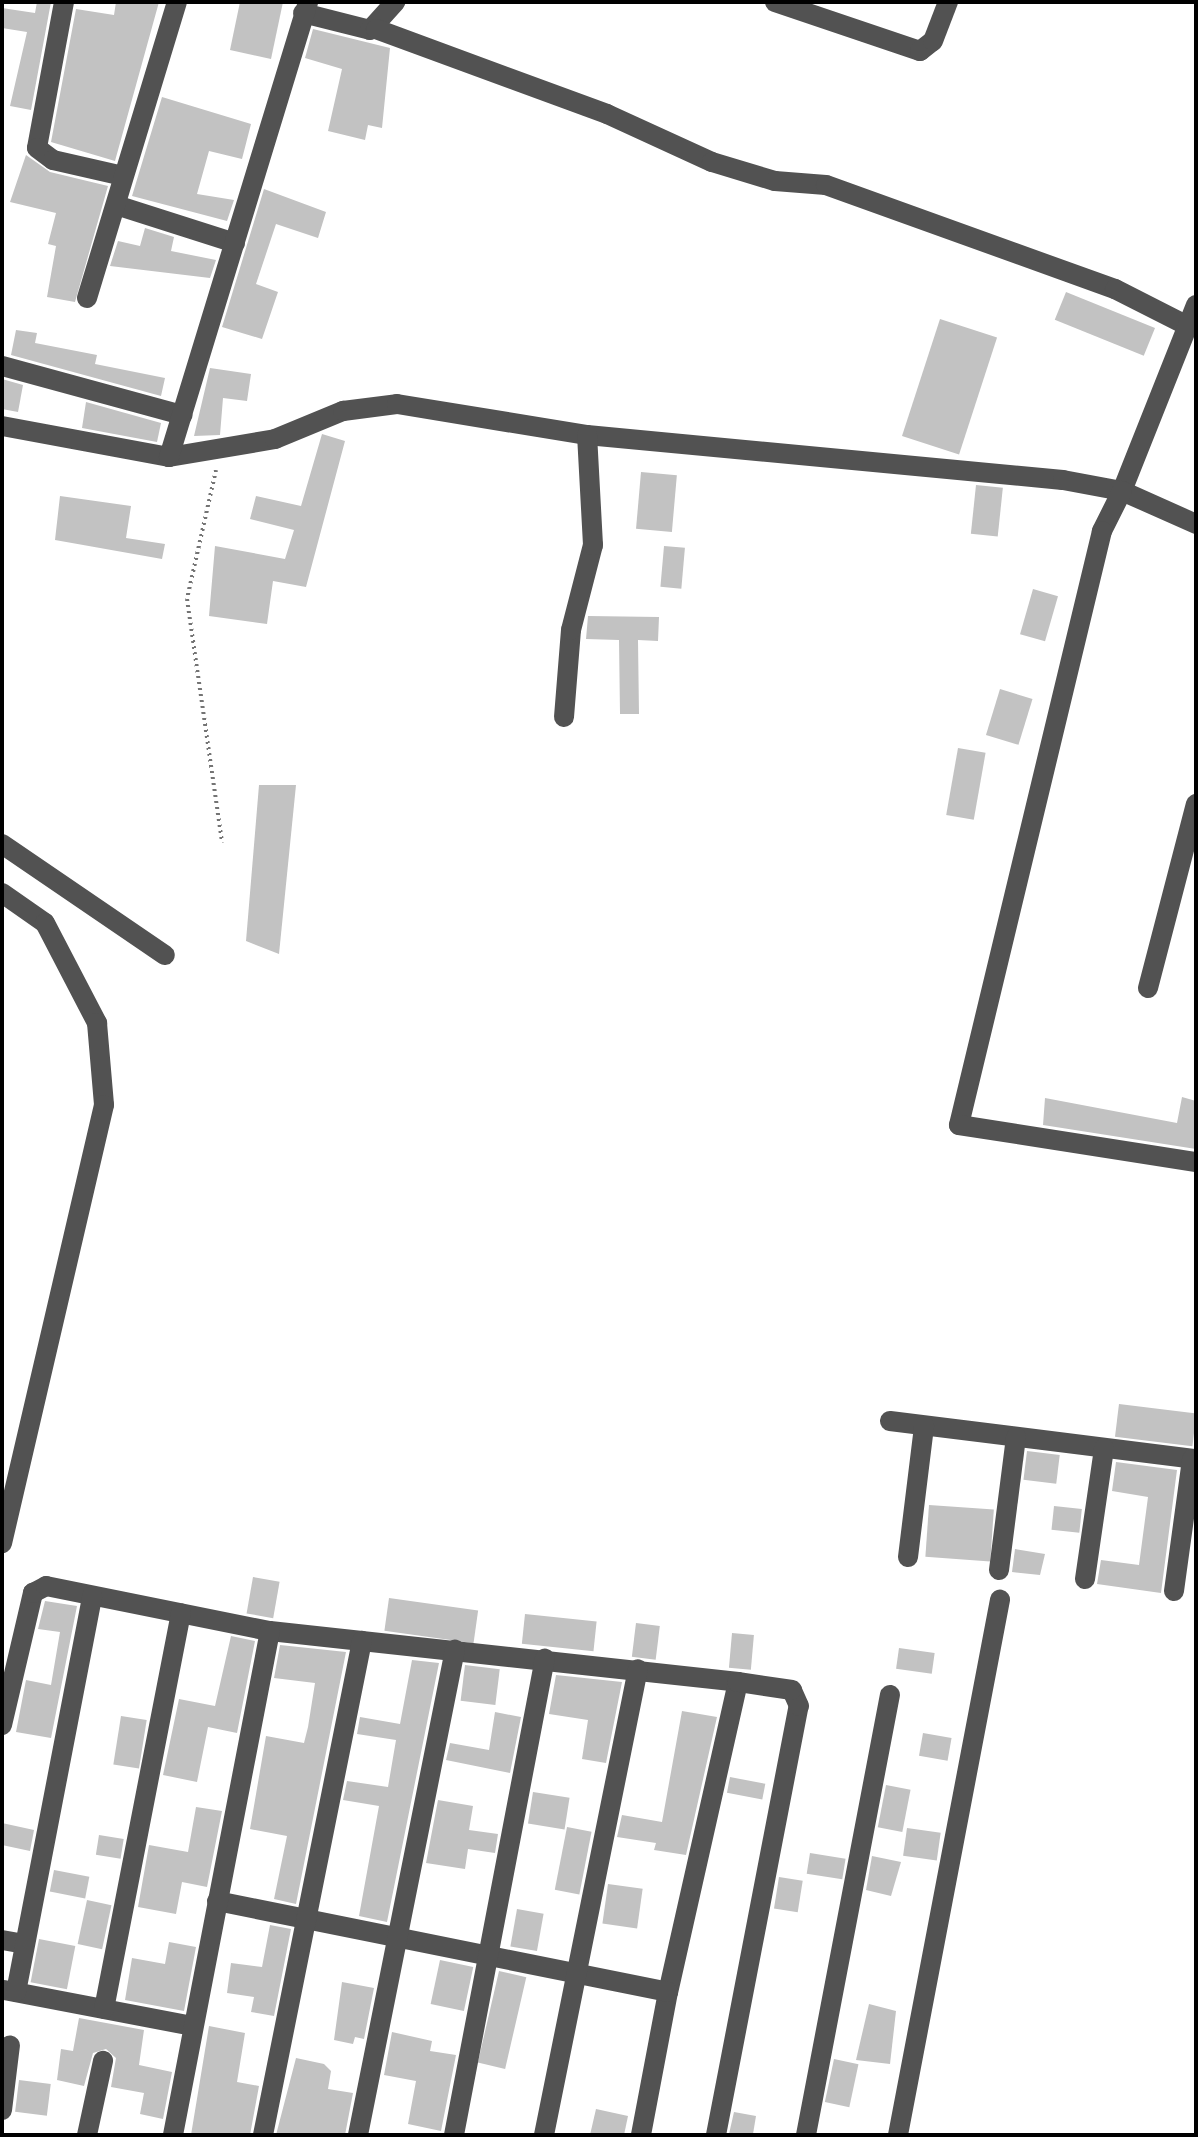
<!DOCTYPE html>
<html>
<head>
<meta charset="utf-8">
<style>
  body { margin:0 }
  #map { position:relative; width:1198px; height:2137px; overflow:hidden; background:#fff; font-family:Manrope,sans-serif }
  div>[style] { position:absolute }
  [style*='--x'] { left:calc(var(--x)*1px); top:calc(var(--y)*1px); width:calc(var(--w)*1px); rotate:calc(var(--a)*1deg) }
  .building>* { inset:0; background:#c2c2c2; transform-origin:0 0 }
  .path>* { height:4px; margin-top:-2px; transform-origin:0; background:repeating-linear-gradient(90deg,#747474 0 2px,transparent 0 6px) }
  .minor>* { height:20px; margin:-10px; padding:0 10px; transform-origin:10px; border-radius:10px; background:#525252 }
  span { translate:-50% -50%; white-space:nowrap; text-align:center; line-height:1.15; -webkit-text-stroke:6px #fff; paint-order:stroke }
  .frame { position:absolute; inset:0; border:4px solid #000; pointer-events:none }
</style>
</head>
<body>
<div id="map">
  <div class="building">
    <div style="clip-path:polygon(37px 2px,51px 2px,31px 110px,10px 106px,27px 32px,2px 28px,2px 8px,35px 13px)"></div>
    <div style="clip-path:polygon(116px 2px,159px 2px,115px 161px,51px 142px,76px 9px,114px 15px)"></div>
    <div style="clip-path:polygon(240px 2px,283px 2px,271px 59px,230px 50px)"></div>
    <div style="clip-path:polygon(313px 29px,390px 48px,382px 128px,368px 125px,365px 140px,328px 131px,342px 69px,305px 58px)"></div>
    <div style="clip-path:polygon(162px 97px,251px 124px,242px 159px,209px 151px,197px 194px,234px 200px,227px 221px,132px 196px)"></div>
    <div style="clip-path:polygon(26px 155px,50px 172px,108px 186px,75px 302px,47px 297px,56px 246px,48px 244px,56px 213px,10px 202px)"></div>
    <div style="clip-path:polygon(264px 189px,326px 212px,318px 238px,276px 224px,256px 284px,278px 292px,262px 339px,222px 327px)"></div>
    <div style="clip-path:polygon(145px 228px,174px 237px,171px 251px,216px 260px,210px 278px,110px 266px,118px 241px,140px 246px)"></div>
    <div style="left:1066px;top:292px;width:96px;height:30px;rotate:22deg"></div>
    <div style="left:940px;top:319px;width:60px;height:123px;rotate:18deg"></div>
    <div style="clip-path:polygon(16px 330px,37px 333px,35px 343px,97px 355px,95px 364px,165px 378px,161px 396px,11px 355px)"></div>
    <div style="clip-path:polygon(210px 368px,251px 374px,247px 401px,223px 398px,220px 435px,194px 436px)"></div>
    <div style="clip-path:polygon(2px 379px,23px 385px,18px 412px,2px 409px)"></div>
    <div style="clip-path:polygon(86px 402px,161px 423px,157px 442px,82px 428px)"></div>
    <div style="clip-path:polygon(322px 434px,345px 441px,306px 587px,273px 581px,267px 624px,209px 616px,215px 546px,285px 559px,294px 530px,250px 519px,256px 496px,301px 506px)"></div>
    <div style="left:641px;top:472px;width:36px;height:57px;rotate:5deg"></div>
    <div style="left:976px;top:485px;width:27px;height:49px;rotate:6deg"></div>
    <div style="clip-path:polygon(60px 496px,131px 506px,126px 538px,165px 544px,162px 559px,55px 540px)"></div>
    <div style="left:664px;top:546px;width:21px;height:41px;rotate:5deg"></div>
    <div style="left:1033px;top:589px;width:26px;height:47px;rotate:16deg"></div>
    <div style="clip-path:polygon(588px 616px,659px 617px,658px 641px,638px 640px,639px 714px,620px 714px,619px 640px,586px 639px)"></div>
    <div style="left:1000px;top:689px;width:34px;height:48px;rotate:17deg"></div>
    <div style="left:958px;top:748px;width:28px;height:68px;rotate:10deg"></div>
    <div style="clip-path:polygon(259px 785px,296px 785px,279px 954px,246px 941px)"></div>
    <div style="clip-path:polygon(1182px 1097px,1196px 1101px,1196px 1149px,1043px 1125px,1045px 1098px,1177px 1123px)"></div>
    <div style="left:1119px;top:1404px;width:78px;height:33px;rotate:7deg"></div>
    <div style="left:1027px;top:1451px;width:33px;height:29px;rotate:7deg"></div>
    <div style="clip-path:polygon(1116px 1462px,1177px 1470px,1161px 1593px,1097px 1584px,1101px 1560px,1139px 1565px,1148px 1497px,1112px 1491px)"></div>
    <div style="left:929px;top:1505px;width:65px;height:52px;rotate:4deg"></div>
    <div style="left:1054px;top:1506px;width:28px;height:24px;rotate:6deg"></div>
    <div style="clip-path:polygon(1015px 1549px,1045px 1554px,1040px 1575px,1012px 1572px)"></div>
    <div style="left:253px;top:1577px;width:27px;height:37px;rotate:10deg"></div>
    <div style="left:389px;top:1598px;width:90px;height:33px;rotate:8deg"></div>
    <div style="clip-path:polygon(45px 1601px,77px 1606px,51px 1738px,16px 1732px,26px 1680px,51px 1685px,60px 1632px,38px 1629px)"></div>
    <div style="left:525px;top:1614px;width:72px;height:30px;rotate:6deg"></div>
    <div style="left:636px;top:1623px;width:24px;height:34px;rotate:7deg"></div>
    <div style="left:732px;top:1633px;width:22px;height:35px;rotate:5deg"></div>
    <div style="clip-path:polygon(231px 1636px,255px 1641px,237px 1733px,208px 1727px,197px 1782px,163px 1775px,179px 1699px,215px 1706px)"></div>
    <div style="clip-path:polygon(280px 1645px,346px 1652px,296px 1904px,274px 1899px,287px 1836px,250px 1829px,266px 1736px,304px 1743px,308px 1727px,315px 1683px,274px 1678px)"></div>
    <div style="left:899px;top:1648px;width:36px;height:21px;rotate:8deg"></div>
    <div style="clip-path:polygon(412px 1660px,439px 1663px,387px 1922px,359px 1916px,379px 1806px,343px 1800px,347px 1781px,388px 1787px,396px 1740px,357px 1734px,360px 1717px,400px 1724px)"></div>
    <div style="left:465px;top:1665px;width:35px;height:36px;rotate:7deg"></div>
    <div style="clip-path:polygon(556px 1675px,622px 1682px,606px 1763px,582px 1759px,588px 1720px,549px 1714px)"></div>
    <div style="clip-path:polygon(682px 1711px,717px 1717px,686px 1855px,654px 1850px,656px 1843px,617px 1837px,622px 1815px,662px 1822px)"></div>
    <div style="clip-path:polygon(495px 1712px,521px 1717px,510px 1773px,446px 1760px,450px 1743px,489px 1750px)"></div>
    <div style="left:121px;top:1716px;width:26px;height:49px;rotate:9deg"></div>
    <div style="left:923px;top:1733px;width:29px;height:23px;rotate:10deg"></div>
    <div style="left:730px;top:1777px;width:36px;height:16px;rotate:11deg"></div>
    <div style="left:886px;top:1785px;width:25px;height:43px;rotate:11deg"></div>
    <div style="left:533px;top:1792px;width:37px;height:32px;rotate:9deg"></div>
    <div style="clip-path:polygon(438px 1800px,473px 1806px,469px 1830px,498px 1834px,495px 1853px,468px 1849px,465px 1869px,426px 1863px)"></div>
    <div style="clip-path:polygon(196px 1807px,222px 1811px,207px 1887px,182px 1882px,176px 1914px,138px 1907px,149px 1845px,188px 1852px)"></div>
    <div style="clip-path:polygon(2px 1823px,34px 1830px,30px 1851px,2px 1845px)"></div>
    <div style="left:567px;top:1827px;width:25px;height:64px;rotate:11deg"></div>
    <div style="left:907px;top:1828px;width:34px;height:28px;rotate:8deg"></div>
    <div style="left:99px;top:1835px;width:25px;height:20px;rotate:9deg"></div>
    <div style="left:810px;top:1853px;width:36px;height:21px;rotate:9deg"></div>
    <div style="clip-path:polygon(872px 1856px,901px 1862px,891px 1896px,866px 1890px)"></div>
    <div style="left:54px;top:1870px;width:36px;height:22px;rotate:11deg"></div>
    <div style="left:779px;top:1877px;width:24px;height:32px;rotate:9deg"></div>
    <div style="left:608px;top:1884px;width:35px;height:40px;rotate:8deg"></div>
    <div style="left:87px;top:1900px;width:25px;height:45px;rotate:12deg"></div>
    <div style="left:517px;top:1909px;width:27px;height:38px;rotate:10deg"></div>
    <div style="clip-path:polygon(270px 1925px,291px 1929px,274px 2016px,251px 2012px,254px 1997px,227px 1993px,231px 1963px,262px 1967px)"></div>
    <div style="left:39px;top:1939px;width:37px;height:44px;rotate:11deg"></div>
    <div style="clip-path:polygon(169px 1942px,196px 1947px,184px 2011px,125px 2000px,132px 1958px,165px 1964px)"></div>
    <div style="left:440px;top:1960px;width:34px;height:45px;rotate:12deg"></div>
    <div style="left:499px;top:1971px;width:28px;height:94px;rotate:13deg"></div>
    <div style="clip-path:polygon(342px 1982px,374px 1988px,364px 2039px,355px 2037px,353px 2044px,334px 2040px)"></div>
    <div style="clip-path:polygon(869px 2004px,896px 2011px,890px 2064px,856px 2060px)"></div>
    <div style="clip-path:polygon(79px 2018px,144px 2030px,139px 2065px,172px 2072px,163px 2119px,140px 2114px,144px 2093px,111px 2087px,116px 2058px,106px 2049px,93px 2053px,84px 2086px,57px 2080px,61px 2049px,73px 2051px)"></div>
    <div style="clip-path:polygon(209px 2026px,245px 2033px,237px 2082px,259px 2086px,250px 2135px,191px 2135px)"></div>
    <div style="clip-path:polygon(392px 2032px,432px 2041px,430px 2051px,456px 2055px,441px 2131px,408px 2124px,416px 2081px,384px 2075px)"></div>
    <div style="clip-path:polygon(296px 2058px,324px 2064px,331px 2071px,328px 2089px,353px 2093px,345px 2135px,276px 2135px)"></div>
    <div style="left:834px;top:2059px;width:25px;height:44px;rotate:12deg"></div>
    <div style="left:19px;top:2080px;width:32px;height:32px;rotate:7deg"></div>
    <div style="clip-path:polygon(596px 2109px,628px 2116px,624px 2135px,590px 2135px)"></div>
    <div style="clip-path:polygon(734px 2112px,756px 2116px,753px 2134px,729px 2134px)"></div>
  </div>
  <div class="path">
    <div style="--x:216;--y:470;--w:132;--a:102.7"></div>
    <div style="--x:187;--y:599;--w:246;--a:81.8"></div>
  </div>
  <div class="minor">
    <div style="--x:64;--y:2;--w:148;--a:100.5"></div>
    <div style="--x:37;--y:148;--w:20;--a:37"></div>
    <div style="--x:53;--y:160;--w:72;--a:12.9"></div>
    <div style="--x:775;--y:2;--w:153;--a:18.7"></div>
    <div style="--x:920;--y:51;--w:16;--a:-38"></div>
    <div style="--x:933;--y:41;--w:42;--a:-69"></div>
    <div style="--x:303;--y:13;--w:69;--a:14.2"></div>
    <div style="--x:370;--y:30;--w:38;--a:-48"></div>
    <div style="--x:376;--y:29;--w:246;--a:20.2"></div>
    <div style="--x:607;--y:114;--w:115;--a:24.6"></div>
    <div style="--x:712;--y:162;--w:66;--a:16.8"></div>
    <div style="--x:775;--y:181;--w:51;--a:4.5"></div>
    <div style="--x:826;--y:185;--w:307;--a:19.8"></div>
    <div style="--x:1115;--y:289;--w:82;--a:26.9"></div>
    <div style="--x:116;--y:205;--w:125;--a:17.7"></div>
    <div style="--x:87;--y:298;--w:309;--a:-73.1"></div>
    <div style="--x:1196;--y:305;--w:200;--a:111.7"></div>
    <div style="--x:1122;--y:491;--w:81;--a:24"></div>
    <div style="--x:2;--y:366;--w:187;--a:15.2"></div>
    <div style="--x:2;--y:426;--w:170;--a:10.5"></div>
    <div style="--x:169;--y:457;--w:108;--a:-9.6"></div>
    <div style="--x:275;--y:439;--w:74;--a:-22.4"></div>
    <div style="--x:343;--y:411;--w:54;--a:-7.4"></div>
    <div style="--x:397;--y:404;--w:193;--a:9.3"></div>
    <div style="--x:587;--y:435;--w:478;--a:5.4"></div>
    <div style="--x:1063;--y:480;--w:60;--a:10.6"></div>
    <div style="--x:1122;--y:491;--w:45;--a:116.6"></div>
    <div style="--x:1102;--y:531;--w:611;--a:103.54"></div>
    <div style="--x:959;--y:1125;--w:240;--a:8.9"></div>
    <div style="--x:169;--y:457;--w:476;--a:-73"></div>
    <div style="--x:564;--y:717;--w:87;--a:-85.4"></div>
    <div style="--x:571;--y:630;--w:88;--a:-75.5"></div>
    <div style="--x:593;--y:545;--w:110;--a:-93.1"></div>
    <div style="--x:2;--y:844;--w:197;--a:34.3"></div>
    <div style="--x:2;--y:893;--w:52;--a:34.9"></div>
    <div style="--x:45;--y:923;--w:113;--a:62.5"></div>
    <div style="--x:97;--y:1023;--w:82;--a:85.1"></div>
    <div style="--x:104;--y:1105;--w:450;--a:103.1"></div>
    <div style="--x:1148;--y:988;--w:190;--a:-75.4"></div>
    <div style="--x:890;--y:1421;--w:308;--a:7.1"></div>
    <div style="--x:908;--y:1557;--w:132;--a:-83"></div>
    <div style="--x:999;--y:1570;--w:134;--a:-82.7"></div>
    <div style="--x:1085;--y:1579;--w:132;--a:-81.7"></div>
    <div style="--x:1174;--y:1591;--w:133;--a:-82.2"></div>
    <div style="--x:2;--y:1725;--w:136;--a:-76.8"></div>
    <div style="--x:33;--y:1593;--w:15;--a:-28"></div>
    <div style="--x:46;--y:1586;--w:228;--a:11.4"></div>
    <div style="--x:270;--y:1631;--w:471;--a:6.2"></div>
    <div style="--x:738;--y:1682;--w:318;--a:102.7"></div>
    <div style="--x:668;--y:1992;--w:146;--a:100.7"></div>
    <div style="--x:217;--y:1901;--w:460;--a:11.4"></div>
    <div style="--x:2;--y:1940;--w:23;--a:10"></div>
    <div style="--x:4;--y:1990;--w:192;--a:10.8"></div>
    <div style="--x:16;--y:1992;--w:403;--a:-79.1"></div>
    <div style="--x:104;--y:2009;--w:403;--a:-79"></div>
    <div style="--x:2;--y:2110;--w:65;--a:-83"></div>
    <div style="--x:87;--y:2135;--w:76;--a:-77.8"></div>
    <div style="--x:173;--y:2135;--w:513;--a:-79.11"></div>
    <div style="--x:263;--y:2135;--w:504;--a:-78.67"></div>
    <div style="--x:358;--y:2135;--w:495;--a:-78.7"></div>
    <div style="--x:454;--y:2135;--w:485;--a:-79.2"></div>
    <div style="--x:544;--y:2135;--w:475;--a:-78.6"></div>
    <div style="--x:716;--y:2135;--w:437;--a:-79.1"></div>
    <div style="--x:799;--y:1706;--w:17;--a:-114"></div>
    <div style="--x:792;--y:1690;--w:55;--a:-171.6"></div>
    <div style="--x:806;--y:2135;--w:448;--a:-79.2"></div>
    <div style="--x:898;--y:2135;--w:545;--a:-79.21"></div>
  </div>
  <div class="frame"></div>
</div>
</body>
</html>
